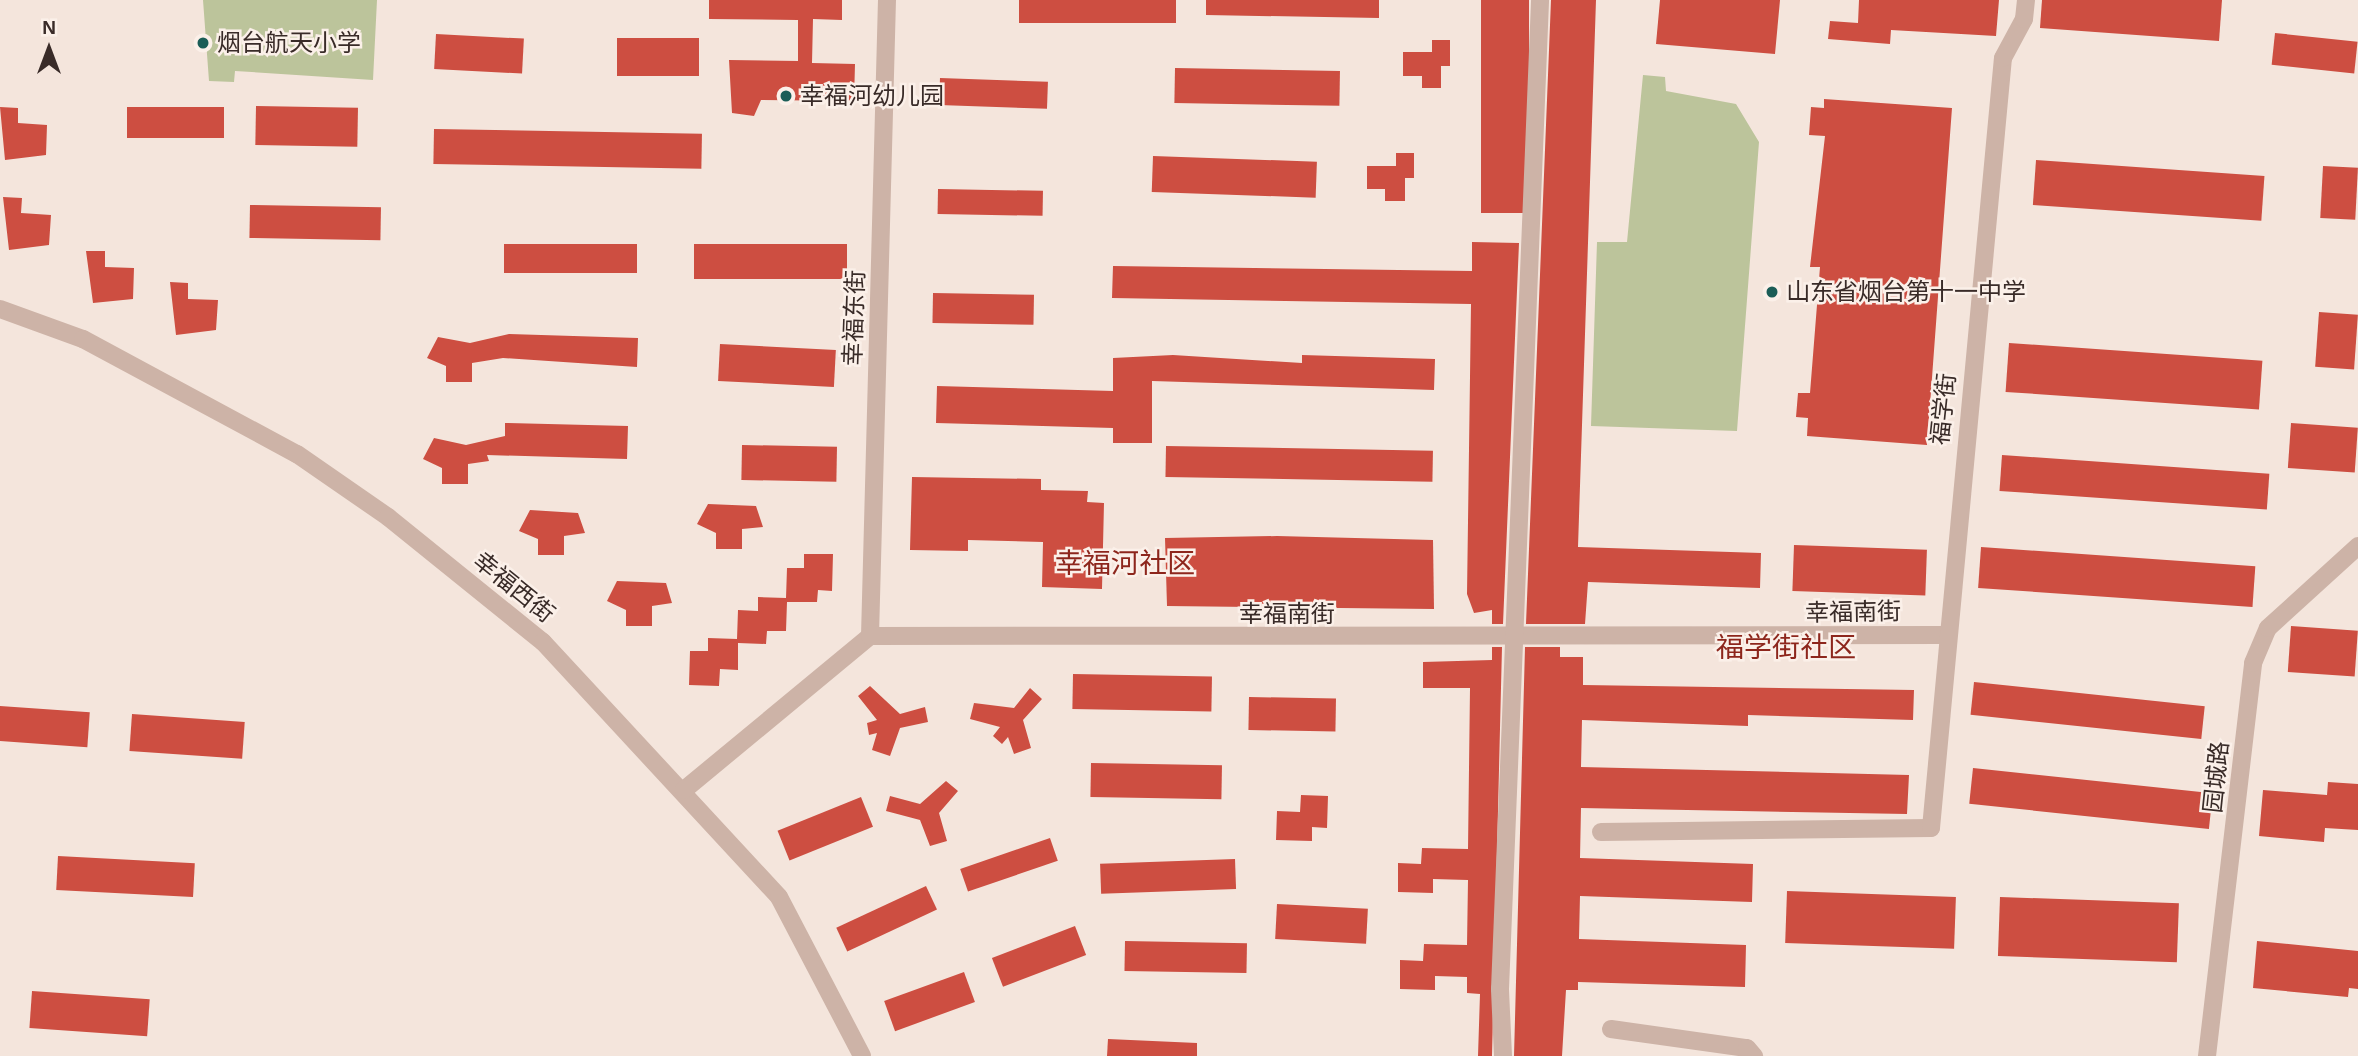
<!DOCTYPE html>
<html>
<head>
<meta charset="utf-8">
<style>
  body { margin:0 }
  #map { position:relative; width:2358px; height:1056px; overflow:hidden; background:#f4e5dc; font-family:Helvetica,"Noto Sans SC",sans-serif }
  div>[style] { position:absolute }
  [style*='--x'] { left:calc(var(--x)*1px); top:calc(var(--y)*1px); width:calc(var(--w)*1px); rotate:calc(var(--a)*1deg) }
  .green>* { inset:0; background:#bcc49b }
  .building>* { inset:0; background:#cd4e41; transform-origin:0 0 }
  .minor>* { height:18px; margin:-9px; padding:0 9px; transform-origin:9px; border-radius:9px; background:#cdb3a7 }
  .dots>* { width:19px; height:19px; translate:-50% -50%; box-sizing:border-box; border:4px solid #fbf0e9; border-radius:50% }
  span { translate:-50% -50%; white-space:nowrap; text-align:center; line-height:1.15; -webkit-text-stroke:5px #fbf0e9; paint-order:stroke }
  .poi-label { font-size:24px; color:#392b28 }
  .left { translate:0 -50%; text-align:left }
  .street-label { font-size:24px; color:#392b28 }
  .quarter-label { font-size:28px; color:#8d261c }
  .north { position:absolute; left:14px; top:14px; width:70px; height:70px; -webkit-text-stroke:5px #fbf0e9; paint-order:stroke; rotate:0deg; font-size:19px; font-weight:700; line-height:28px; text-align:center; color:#392b28 }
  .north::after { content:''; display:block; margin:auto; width:24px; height:32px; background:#392b28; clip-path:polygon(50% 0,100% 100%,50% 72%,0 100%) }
</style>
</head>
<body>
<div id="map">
  <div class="green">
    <div style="clip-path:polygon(203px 0,377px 0,373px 80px,235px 71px,234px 82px,209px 81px)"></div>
    <div style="clip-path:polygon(1643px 75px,1665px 77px,1666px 91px,1736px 104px,1759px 142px,1737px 431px,1591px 426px,1597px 242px,1627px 242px)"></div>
  </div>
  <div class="building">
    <div style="clip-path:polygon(709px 0,842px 0,842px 20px,813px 19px,812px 63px,855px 64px,854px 101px,761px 100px,754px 116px,732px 113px,729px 60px,798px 61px,798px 20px,709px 19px)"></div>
    <div style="left:1019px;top:0;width:157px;height:23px"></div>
    <div style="clip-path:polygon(1206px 0,1379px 0,1379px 18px,1206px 15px)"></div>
    <div style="left:1481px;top:0;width:48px;height:213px"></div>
    <div style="clip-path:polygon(1551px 0,1596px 0,1578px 547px,1761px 553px,1760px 588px,1588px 582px,1585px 624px,1526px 624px)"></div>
    <div style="clip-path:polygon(1660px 0,1780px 0,1775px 54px,1656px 44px)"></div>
    <div style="clip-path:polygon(1859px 0,1999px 0,1996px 36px,1891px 30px,1890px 44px,1828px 39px,1830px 21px,1858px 23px)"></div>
    <div style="clip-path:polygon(2042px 0,2222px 0,2219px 41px,2040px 28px)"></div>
    <div style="left:2275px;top:33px;width:83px;height:32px;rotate:6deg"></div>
    <div style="left:436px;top:34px;width:88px;height:35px;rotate:3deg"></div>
    <div style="left:617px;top:38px;width:82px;height:38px"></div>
    <div style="clip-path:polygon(1432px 40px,1450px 40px,1450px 66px,1441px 66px,1441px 88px,1422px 88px,1422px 76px,1403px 76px,1403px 52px,1432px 52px)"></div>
    <div style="left:1175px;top:68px;width:165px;height:35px;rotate:1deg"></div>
    <div style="left:940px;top:78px;width:108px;height:27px;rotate:2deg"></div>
    <div style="clip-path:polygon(1824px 99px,1952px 108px,1927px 445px,1807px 436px,1808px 418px,1796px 417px,1798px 393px,1810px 393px,1820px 267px,1810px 267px,1825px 136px,1809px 135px,1811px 107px,1824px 108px)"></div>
    <div style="left:256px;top:106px;width:102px;height:39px;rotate:1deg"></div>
    <div style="clip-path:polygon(0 107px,18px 108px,18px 123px,47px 125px,46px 155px,5px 160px)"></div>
    <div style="left:127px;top:107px;width:97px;height:31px"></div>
    <div style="left:434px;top:129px;width:268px;height:35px;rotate:1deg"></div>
    <div style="clip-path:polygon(1396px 153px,1414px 153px,1414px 178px,1405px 178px,1405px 201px,1385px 201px,1385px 189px,1367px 189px,1367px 166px,1396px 166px)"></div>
    <div style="left:1153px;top:156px;width:164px;height:36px;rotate:2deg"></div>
    <div style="left:2036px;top:160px;width:229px;height:45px;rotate:4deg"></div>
    <div style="left:2323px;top:166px;width:35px;height:52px;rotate:3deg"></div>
    <div style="left:938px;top:189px;width:105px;height:25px;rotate:1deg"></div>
    <div style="clip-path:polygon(3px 197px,22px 198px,21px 213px,51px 215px,49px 245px,9px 250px)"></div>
    <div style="left:250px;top:205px;width:131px;height:33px;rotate:1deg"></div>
    <div style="clip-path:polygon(1472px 242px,1519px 243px,1503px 624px,1492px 624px,1492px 610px,1474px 613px,1467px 594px,1471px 304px,1112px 298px,1113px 266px,1472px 271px)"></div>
    <div style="left:504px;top:244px;width:133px;height:29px"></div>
    <div style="left:694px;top:244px;width:153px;height:35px"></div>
    <div style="clip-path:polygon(86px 251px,105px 251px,105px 267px,134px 268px,133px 299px,93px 303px)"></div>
    <div style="clip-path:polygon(170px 282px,188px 283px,188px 299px,218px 300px,216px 330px,176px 335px)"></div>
    <div style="left:933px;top:293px;width:101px;height:30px;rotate:1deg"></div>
    <div style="left:2319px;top:312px;width:39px;height:55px;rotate:4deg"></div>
    <div style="clip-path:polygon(509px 334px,638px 338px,637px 367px,503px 358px,472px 363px,472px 382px,446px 382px,446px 366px,427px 358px,438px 337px,470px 343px)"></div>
    <div style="left:2009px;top:343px;width:254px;height:49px;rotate:4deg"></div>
    <div style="left:720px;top:344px;width:116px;height:37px;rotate:3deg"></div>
    <div style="clip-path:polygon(1173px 355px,1302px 363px,1302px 355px,1435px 359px,1434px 390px,1152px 381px,1152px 443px,1113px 443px,1113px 428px,936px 423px,937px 386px,1113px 391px,1113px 358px)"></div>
    <div style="clip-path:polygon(505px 423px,628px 426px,627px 459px,487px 455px,489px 461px,468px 464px,468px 484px,442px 484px,442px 468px,423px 459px,434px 438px,466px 445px,505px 436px)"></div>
    <div style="left:2291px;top:423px;width:67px;height:45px;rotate:4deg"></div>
    <div style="left:742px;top:445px;width:95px;height:35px;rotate:1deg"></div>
    <div style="left:1166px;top:446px;width:267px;height:31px;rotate:1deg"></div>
    <div style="left:2002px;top:455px;width:268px;height:36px;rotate:4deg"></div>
    <div style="clip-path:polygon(912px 477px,1041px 479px,1041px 490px,1088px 491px,1087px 502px,1104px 503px,1102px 589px,1042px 587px,1043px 542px,968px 540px,968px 551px,910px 550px)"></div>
    <div style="clip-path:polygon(708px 504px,756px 506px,763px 527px,742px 529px,742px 549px,716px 549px,716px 533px,697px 524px)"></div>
    <div style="clip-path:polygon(530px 510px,578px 513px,585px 533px,564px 536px,564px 555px,538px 555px,538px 539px,519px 531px)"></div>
    <div style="clip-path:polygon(1277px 536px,1433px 540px,1434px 609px,1167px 606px,1165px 538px)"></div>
    <div style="left:1794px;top:545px;width:133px;height:46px;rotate:2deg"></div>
    <div style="left:1981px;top:547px;width:275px;height:41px;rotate:4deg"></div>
    <div style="clip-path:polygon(804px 554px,833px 554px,832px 591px,818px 590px,817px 602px,787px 602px,786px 631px,767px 631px,766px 644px,738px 643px,738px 670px,720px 669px,719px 686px,689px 685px,690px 651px,708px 651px,708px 638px,737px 639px,738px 610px,758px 611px,758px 597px,786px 598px,787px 568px,804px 568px)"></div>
    <div style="clip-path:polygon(617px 581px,666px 583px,672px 603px,652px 606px,652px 626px,626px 626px,626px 610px,607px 601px)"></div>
    <div style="left:2291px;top:626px;width:67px;height:46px;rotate:4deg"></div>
    <div style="clip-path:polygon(1492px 647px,1502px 647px,1492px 1056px,1478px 1056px,1480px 994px,1467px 993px,1467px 977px,1435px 976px,1435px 990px,1400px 989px,1400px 960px,1423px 961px,1424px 944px,1467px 945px,1468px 880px,1433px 879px,1433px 893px,1398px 892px,1398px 863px,1421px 864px,1422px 848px,1468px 849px,1470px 688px,1423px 688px,1423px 662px,1492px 660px)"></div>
    <div style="clip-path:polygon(1525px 647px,1560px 647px,1560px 657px,1583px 657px,1583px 685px,1914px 690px,1913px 720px,1748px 715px,1748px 726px,1582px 720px,1581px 767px,1909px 775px,1907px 814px,1581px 808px,1580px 858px,1753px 864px,1752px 902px,1580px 896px,1579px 939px,1746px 945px,1745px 987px,1578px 982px,1578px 990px,1566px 990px,1562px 1056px,1514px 1056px)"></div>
    <div style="left:1073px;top:674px;width:139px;height:35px;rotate:1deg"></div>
    <div style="left:1974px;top:682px;width:232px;height:33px;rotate:6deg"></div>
    <div style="clip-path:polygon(870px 686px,900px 714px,925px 707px,928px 722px,900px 728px,890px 756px,872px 750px,877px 733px,869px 735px,867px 723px,877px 720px,858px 696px)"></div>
    <div style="clip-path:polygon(1030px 688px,1042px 699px,1023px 720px,1031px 748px,1014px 754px,1008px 737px,1002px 744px,993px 736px,1000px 727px,970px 719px,974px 703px,1014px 708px)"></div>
    <div style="left:1249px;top:697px;width:87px;height:33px;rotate:1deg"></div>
    <div style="left:0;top:706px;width:90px;height:35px;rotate:4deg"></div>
    <div style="left:132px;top:714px;width:113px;height:37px;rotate:4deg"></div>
    <div style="left:1091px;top:763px;width:131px;height:34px;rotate:1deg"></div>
    <div style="left:1973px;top:768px;width:241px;height:36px;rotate:6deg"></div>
    <div style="clip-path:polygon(946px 781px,958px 791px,939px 813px,947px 841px,930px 846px,920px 820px,886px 811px,890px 796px,920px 804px)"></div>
    <div style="clip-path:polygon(2328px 782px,2358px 784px,2358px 830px,2325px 828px,2324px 842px,2259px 836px,2263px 790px,2327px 795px)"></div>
    <div style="clip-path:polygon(1301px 795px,1328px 796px,1327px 828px,1312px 827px,1312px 841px,1276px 840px,1277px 811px,1300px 812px)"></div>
    <div style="left:861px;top:797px;width:32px;height:90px;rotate:68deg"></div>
    <div style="left:1050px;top:838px;width:24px;height:95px;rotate:71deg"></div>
    <div style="left:58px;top:856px;width:137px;height:34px;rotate:3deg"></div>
    <div style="left:1235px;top:859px;width:30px;height:135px;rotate:88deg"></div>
    <div style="left:926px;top:886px;width:26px;height:99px;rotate:65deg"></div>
    <div style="left:1787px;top:891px;width:169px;height:52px;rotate:2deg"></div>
    <div style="left:2000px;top:897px;width:179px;height:59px;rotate:2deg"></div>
    <div style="left:1277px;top:904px;width:91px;height:35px;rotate:3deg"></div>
    <div style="left:1075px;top:926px;width:31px;height:89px;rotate:69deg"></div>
    <div style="left:1125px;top:941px;width:122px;height:30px;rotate:1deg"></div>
    <div style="clip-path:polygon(2257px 941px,2358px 951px,2358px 989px,2349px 988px,2348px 997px,2253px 988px)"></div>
    <div style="left:964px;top:972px;width:32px;height:85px;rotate:70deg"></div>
    <div style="left:32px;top:991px;width:118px;height:37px;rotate:4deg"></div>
    <div style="clip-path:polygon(1108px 1039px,1197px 1043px,1197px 1056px,1107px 1056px)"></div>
  </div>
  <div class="minor">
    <div style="--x:0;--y:309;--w:88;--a:19.9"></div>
    <div style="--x:83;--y:339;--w:243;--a:28.3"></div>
    <div style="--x:297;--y:454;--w:111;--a:34.7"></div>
    <div style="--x:388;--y:517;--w:199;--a:38.9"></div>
    <div style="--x:543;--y:642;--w:347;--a:47.2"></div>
    <div style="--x:779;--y:897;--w:179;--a:62.4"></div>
    <div style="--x:870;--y:636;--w:636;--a:-88.47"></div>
    <div style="--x:684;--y:790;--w:241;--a:-39.6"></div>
    <div style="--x:870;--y:636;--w:1074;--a:-0.05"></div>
    <div style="--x:1601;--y:832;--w:330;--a:-0.7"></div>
    <div style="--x:1931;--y:828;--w:773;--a:-84.66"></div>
    <div style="--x:2003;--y:58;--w:44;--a:-61.7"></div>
    <div style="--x:2024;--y:19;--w:19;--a:-84"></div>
    <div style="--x:1611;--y:1029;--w:137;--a:8"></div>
    <div style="--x:1747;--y:1048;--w:11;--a:49"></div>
    <div style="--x:1503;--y:1056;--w:67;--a:-92.6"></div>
    <div style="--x:1500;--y:989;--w:990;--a:-87.68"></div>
    <div style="--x:2207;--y:1056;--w:396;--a:-83.3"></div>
    <div style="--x:2253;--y:663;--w:38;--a:-67"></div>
    <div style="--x:2268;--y:628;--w:122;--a:-42.3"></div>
  </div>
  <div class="dots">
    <div style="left:203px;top:43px;background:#1b5d57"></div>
    <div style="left:786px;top:96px;background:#1b5d57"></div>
    <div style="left:1772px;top:292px;background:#1b5d57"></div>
  </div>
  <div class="poi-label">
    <span class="left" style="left:217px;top:43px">烟台航天小学</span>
    <span class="left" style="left:800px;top:96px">幸福河幼儿园</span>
    <span class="left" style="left:1786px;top:292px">山东省烟台第十一中学</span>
  </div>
  <div class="street-label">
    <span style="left:854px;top:318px;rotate:-88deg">幸福东街</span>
    <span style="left:1943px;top:409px;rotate:-84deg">福学街</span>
    <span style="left:514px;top:587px;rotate:39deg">幸福西街</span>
    <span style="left:1853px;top:612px;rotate:-1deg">幸福南街</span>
    <span style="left:1287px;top:614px">幸福南街</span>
    <span style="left:2216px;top:777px;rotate:-84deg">园城路</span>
  </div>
  <div class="quarter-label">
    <span style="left:1125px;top:564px">幸福河社区</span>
    <span style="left:1786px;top:648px">福学街社区</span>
  </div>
  <div class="north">N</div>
</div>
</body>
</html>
